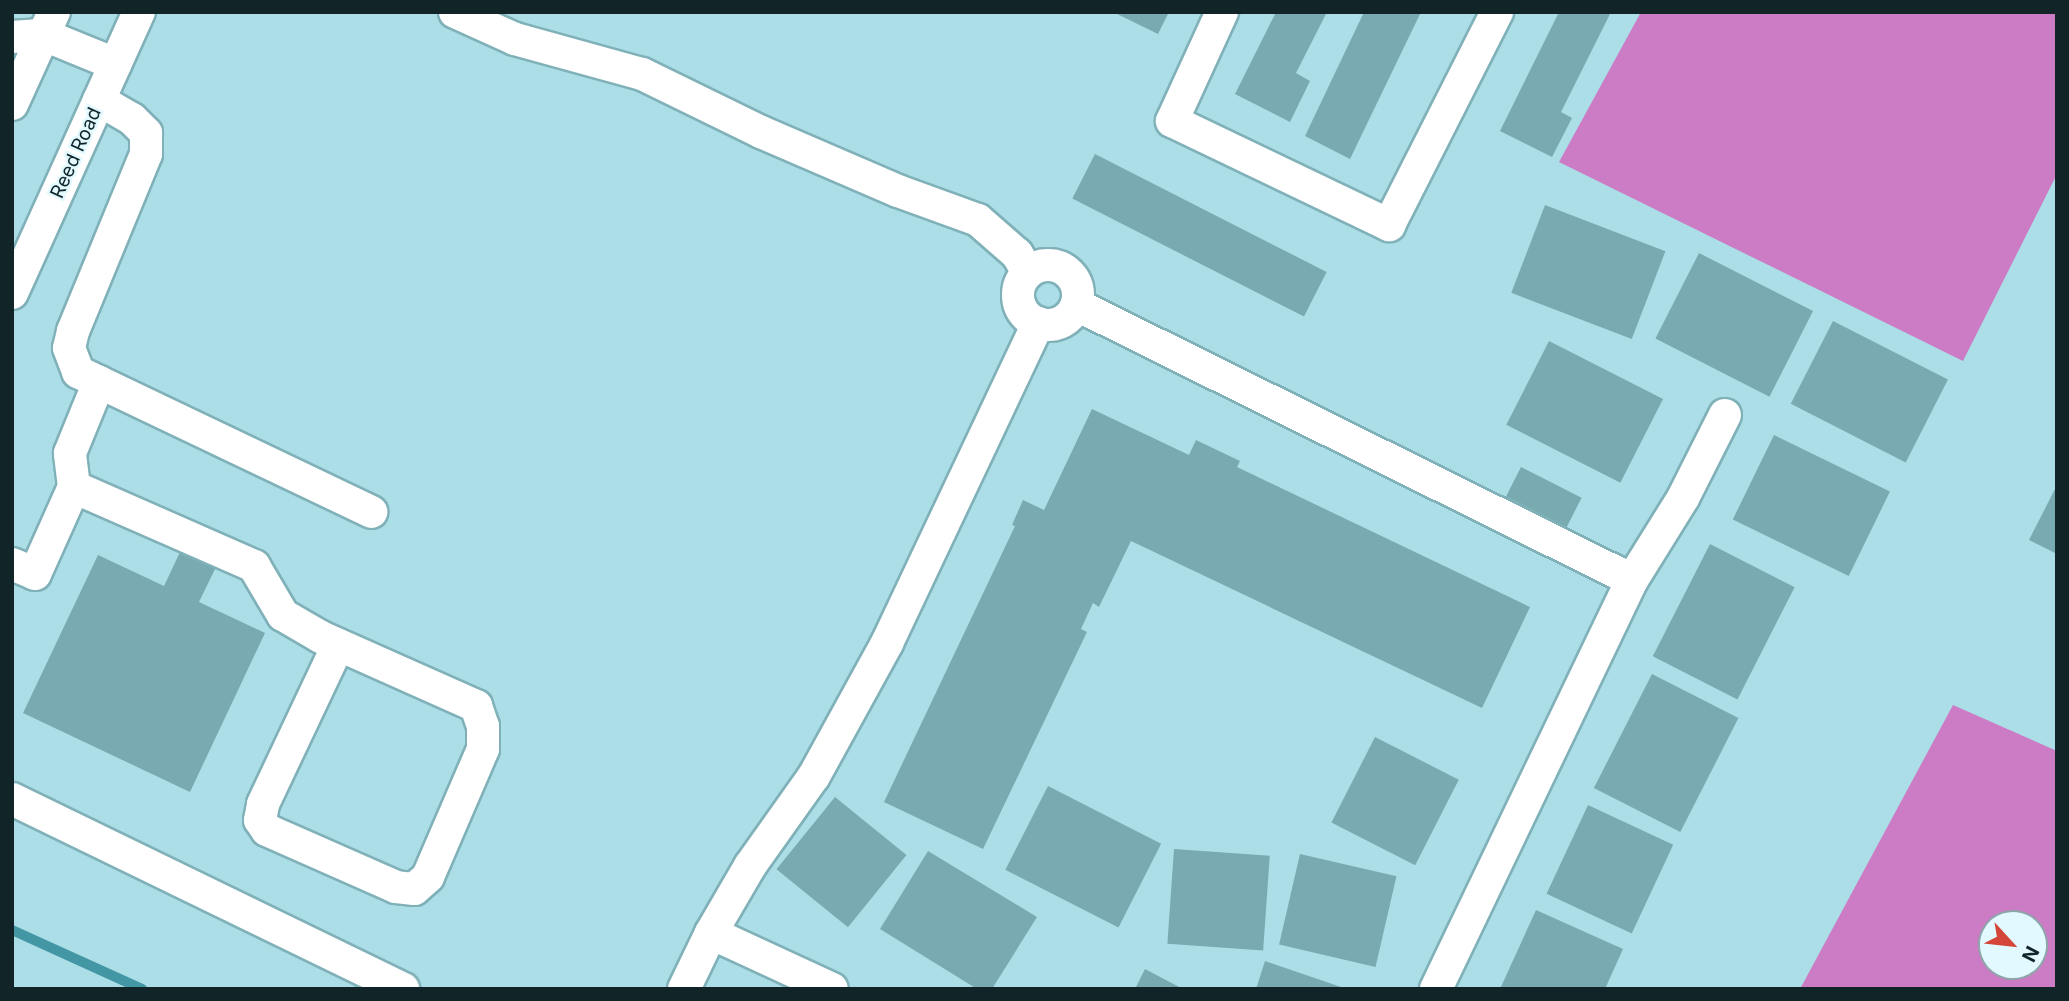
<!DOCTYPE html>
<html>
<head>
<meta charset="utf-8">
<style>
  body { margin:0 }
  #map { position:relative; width:2069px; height:1001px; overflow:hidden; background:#acdee7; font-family:Inter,sans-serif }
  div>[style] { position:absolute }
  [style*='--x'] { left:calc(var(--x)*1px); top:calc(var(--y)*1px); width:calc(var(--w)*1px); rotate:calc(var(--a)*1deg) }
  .forest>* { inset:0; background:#cc7bc5 }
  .stream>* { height:10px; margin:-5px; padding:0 5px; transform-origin:5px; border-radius:5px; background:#4397a5 }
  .building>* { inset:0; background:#79aab2; transform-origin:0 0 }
  .roads { filter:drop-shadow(2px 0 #80b1b9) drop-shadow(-2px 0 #80b1b9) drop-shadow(0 2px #80b1b9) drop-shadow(0 -2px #80b1b9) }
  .minor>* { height:32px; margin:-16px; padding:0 16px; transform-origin:16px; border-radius:16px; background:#fff }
  .minor>.ring { margin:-16px; padding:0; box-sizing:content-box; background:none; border:32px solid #fff; border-radius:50% }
  span { translate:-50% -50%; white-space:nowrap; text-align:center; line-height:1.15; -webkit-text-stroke:5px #e2faff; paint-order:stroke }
  .street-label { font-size:19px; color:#112528 }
  .frame { position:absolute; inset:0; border:14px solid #112528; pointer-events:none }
  .north { position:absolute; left:1978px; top:910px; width:70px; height:70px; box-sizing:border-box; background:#e2faff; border:2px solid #8ea5a9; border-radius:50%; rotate:117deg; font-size:19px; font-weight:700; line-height:28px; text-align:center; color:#112528 }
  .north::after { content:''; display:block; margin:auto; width:24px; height:32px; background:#d44738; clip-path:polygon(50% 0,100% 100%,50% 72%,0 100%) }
</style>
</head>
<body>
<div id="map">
  <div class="forest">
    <div style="clip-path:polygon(1641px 12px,2057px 12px,2057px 174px,1963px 361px,1559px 162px)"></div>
    <div style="clip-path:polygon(evenodd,1953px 705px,2057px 751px,2057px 989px,1800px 989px,1953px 705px,1992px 924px,2034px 924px,2034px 966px,1992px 966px,1992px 924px)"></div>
  </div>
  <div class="stream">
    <div style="--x:12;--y:930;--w:143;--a:24.4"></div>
  </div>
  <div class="building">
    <div style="clip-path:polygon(1113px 12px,1169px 12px,1158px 34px)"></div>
    <div style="clip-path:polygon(1276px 12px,1327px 12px,1296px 73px,1310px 81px,1290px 122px,1235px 94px)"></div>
    <div style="clip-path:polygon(1364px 12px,1421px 12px,1350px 159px,1305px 136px)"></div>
    <div style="clip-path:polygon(1559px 12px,1611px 12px,1561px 112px,1572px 118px,1552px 157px,1500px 131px)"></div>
    <div style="left:1095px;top:154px;width:260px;height:50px;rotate:27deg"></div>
    <div style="left:1545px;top:205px;width:129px;height:94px;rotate:21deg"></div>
    <div style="left:1699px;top:253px;width:128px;height:96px;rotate:27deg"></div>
    <div style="left:1833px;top:321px;width:129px;height:93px;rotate:27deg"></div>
    <div style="left:1549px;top:341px;width:128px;height:94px;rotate:27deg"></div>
    <div style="clip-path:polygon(1092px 409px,1189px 455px,1196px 440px,1240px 461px,1237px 467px,1530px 607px,1482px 708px,1131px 541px,1099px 607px,1093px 603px,1081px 629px,1087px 632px,983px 849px,884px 802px,1015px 526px,1012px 525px,1023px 500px,1044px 510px)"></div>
    <div style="left:1774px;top:435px;width:129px;height:94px;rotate:26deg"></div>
    <div style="left:1521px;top:467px;width:68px;height:33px;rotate:27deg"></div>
    <div style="clip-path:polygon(2057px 485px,2057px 554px,2029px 540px)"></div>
    <div style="left:1710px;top:544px;width:95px;height:126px;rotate:27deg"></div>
    <div style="clip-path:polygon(181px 550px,216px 567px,199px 602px,265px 633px,190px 792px,23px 713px,98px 555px,164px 586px)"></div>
    <div style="left:1652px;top:674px;width:97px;height:128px;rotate:27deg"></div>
    <div style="left:1375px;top:737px;width:94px;height:96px;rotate:27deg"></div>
    <div style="left:1048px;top:786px;width:127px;height:94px;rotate:27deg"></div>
    <div style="left:835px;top:797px;width:92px;height:93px;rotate:39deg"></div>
    <div style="left:1588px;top:805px;width:94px;height:98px;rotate:25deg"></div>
    <div style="left:1174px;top:849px;width:96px;height:95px;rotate:4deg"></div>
    <div style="clip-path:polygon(928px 851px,1037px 917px,992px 989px,977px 989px,880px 929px)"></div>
    <div style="left:1300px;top:854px;width:99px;height:93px;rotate:13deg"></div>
    <div style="clip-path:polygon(1536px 910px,1623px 949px,1605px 989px,1500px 989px)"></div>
    <div style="clip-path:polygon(1265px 961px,1344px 988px,1344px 989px,1256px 989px)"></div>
    <div style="clip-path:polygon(1145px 969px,1183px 989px,1135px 989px)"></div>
  </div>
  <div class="roads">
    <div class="minor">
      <div style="--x:455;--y:12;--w:66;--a:24.2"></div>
      <div style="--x:515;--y:39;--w:132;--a:15.4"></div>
      <div style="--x:642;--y:74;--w:132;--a:26"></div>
      <div style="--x:761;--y:132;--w:149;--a:23.3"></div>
      <div style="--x:898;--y:191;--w:85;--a:19.9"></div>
      <div style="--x:978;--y:220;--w:52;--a:41.1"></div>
      <div style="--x:1017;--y:254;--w:21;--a:59"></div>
      <div style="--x:1222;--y:12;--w:120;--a:114.6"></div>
      <div style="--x:1172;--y:121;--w:241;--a:25.6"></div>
      <div style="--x:1389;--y:225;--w:239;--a:-63.1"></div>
      <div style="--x:12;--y:37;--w:32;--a:-4"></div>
      <div style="--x:44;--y:35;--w:77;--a:22.2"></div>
      <div style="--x:99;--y:100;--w:38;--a:30"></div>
      <div style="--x:132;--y:119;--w:20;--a:45"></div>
      <div style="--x:146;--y:133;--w:21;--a:90"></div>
      <div style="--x:146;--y:154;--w:191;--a:112.4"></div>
      <div style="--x:73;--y:331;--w:17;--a:103"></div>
      <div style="--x:69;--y:348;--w:26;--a:69"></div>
      <div style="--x:78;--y:372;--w:325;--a:25.5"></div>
      <div style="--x:12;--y:104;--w:101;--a:-65.5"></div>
      <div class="ring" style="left:1018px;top:265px;width:28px;height:28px"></div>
      <div style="--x:12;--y:293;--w:308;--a:-65.7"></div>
      <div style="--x:1077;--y:305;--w:619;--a:26.36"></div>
      <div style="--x:74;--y:487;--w:34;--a:-97"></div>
      <div style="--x:70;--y:453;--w:77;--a:-67.8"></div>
      <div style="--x:12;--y:564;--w:25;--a:23"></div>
      <div style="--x:35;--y:574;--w:95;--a:-65.9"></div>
      <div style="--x:74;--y:487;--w:197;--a:23.7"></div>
      <div style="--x:254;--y:566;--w:57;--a:59.4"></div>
      <div style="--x:283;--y:615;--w:44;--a:30.1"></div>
      <div style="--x:321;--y:637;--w:170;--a:24"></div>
      <div style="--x:476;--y:706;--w:21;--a:71"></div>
      <div style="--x:483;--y:726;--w:23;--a:90"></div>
      <div style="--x:483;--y:749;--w:139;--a:113.3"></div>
      <div style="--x:428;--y:877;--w:18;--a:139"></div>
      <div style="--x:414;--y:889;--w:18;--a:-174"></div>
      <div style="--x:396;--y:887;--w:141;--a:-156.2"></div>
      <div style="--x:267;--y:830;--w:12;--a:-125"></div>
      <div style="--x:260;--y:820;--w:16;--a:-79"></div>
      <div style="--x:263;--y:804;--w:176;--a:-64.7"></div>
      <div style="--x:12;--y:799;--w:435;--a:25.9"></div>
      <div style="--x:711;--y:933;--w:133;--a:24.8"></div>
      <div style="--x:684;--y:989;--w:62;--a:-64.3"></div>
      <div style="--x:711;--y:933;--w:78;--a:-59.8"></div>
      <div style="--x:750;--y:866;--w:110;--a:-54.6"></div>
      <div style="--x:814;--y:776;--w:152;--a:-61.2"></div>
      <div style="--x:887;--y:643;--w:354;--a:-64.7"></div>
      <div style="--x:1436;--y:989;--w:454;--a:-64.4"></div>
      <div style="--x:1632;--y:580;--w:97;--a:-58.1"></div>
      <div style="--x:1683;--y:498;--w:93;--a:-63.2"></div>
    </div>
  </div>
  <div class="street-label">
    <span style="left:76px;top:153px;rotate:-66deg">Reed Road</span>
  </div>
  <div class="frame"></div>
  <div class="north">N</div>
</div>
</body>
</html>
